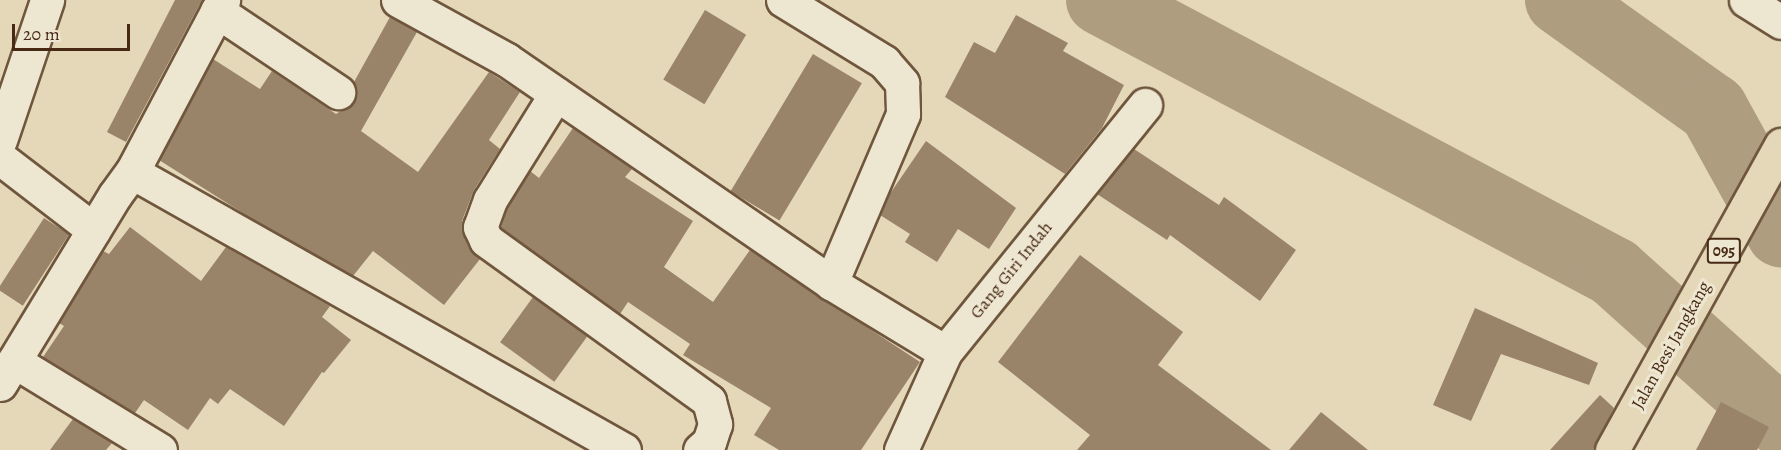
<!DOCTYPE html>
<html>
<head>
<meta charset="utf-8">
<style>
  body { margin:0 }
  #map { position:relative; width:1781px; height:450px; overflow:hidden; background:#e4d8b8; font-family:Alegreya,serif }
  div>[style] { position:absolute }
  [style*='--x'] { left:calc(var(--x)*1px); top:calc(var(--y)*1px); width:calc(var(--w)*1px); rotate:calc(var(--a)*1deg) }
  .river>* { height:70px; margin:-35px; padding:0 35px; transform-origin:35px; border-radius:35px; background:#af9d80 }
  .building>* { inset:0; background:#998469; transform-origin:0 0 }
  .roads { filter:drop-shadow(2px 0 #6f563d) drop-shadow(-2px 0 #6f563d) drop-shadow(0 2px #6f563d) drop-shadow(0 -2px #6f563d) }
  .minor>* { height:33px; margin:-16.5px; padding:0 16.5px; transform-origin:16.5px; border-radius:16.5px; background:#ede6d1 }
  .primary>* { height:33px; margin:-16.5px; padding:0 16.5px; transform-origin:16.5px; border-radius:16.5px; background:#e4d8b8 }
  span { translate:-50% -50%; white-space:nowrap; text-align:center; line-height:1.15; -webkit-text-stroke:6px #ede6d1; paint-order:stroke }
  .shield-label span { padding:2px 4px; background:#ede6d1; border:2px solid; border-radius:4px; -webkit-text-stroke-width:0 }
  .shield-label { font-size:16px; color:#482a14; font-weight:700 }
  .street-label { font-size:18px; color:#482a14 }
  .scale { position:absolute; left:12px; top:24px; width:118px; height:27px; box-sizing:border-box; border:3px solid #482a14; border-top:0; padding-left:8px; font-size:18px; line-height:21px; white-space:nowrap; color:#482a14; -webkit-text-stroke:4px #ede6d1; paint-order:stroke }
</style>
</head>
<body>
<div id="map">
  <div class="river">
    <div style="--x:1101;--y:0;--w:581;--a:27.93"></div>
    <div style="--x:1614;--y:272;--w:224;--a:41.9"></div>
    <div style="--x:1560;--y:0;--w:188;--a:35.5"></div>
    <div style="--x:1713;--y:109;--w:141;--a:61.1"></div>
  </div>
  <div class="building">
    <div style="clip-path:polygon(175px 0,202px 0,126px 142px,107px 132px)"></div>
    <div style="left:705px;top:10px;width:48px;height:81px;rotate:31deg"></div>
    <div style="clip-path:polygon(1016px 15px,1068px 43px,1063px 51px,1124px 85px,1102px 128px,1065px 174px,945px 97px,974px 42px,995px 53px)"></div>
    <div style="clip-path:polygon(390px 17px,417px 32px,361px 131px,418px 172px,489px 72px,520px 92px,489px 140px,500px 149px,474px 190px,462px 221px,463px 234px,469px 248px,480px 259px,444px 305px,373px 251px,353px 276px,249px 217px,159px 160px,213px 59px,260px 89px,272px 71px,336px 114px,354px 102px,357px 93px,354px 82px)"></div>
    <div style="left:813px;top:54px;width:57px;height:160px;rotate:31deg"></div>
    <div style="clip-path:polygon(573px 128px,632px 169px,625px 177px,693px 221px,664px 267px,713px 302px,750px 250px,920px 362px,861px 450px,779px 450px,754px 435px,771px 408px,683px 355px,690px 344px,628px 302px,620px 314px,501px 228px,507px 208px,530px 171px,539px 178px)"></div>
    <div style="clip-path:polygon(926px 141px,1016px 208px,989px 249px,958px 229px,937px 262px,905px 242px,910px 234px,880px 215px,887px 198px)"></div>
    <div style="clip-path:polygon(1134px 149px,1219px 205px,1224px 197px,1296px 250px,1260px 301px,1170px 235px,1167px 240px,1097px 194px)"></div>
    <div style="left:44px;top:218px;width:30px;height:85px;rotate:33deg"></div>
    <div style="clip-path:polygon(130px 227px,201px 281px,226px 247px,330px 306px,322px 317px,351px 340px,324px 373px,322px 372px,284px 426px,230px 389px,218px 404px,210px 398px,188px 430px,144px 400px,135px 413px,43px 357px,64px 326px,59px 323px,103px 251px,109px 254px)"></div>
    <div style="clip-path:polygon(1080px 255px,1183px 332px,1158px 365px,1271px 450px,1077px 450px,1090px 435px,998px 362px)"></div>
    <div style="left:533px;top:297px;width:67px;height:56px;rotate:36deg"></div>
    <div style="clip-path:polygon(1475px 308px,1598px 363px,1589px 385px,1501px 354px,1471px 421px,1433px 405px)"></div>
    <div style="clip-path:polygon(1600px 395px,1614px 408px,1593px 450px,1550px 450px)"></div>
    <div style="clip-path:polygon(1721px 402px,1769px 427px,1757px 450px,1696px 450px)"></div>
    <div style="clip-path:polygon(1321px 412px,1368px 450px,1289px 450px)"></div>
    <div style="clip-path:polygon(73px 419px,112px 443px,106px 450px,50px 450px)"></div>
  </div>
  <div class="roads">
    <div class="minor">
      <div style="--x:398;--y:0;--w:124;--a:28.8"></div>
      <div style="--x:507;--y:60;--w:393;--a:34.5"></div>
      <div style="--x:831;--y:283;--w:133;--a:31.2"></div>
      <div style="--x:783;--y:0;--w:119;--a:31.5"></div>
      <div style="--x:884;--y:62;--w:28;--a:49"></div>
      <div style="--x:902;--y:83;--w:31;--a:88"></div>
      <div style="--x:903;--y:114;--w:184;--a:113.1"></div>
      <div style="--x:1746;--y:0;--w:41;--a:32.2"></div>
      <div style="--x:217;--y:11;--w:146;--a:33.8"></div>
      <div style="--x:556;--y:94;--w:125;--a:121.9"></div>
      <div style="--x:490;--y:200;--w:29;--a:110"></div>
      <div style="--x:480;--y:227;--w:14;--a:65"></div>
      <div style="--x:486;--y:240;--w:275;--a:35.8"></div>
      <div style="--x:709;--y:401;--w:24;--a:75"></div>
      <div style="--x:715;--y:424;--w:19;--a:108"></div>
      <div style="--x:709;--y:442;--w:12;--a:138"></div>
      <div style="--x:0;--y:140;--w:148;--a:-71.4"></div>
      <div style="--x:0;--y:158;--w:118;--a:37.5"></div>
      <div style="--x:132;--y:172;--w:195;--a:-62.1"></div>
      <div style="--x:14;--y:361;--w:171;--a:31.4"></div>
      <div style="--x:0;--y:384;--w:221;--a:-58.7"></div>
      <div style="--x:115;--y:195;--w:29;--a:-54"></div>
      <div style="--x:132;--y:172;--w:565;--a:29.47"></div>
      <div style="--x:901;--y:450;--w:107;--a:-65.8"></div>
      <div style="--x:945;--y:352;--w:318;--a:-51"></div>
    </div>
    <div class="primary">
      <div style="--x:1612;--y:450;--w:349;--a:-61"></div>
    </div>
  </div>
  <div class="shield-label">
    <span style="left:1724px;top:251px">095</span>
  </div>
  <div class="street-label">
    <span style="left:1011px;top:270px;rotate:-51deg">Gang Giri Indah</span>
    <span style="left:1671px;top:345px;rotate:-61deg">Jalan Besi Jangkang</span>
  </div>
  <div class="scale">20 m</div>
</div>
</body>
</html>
